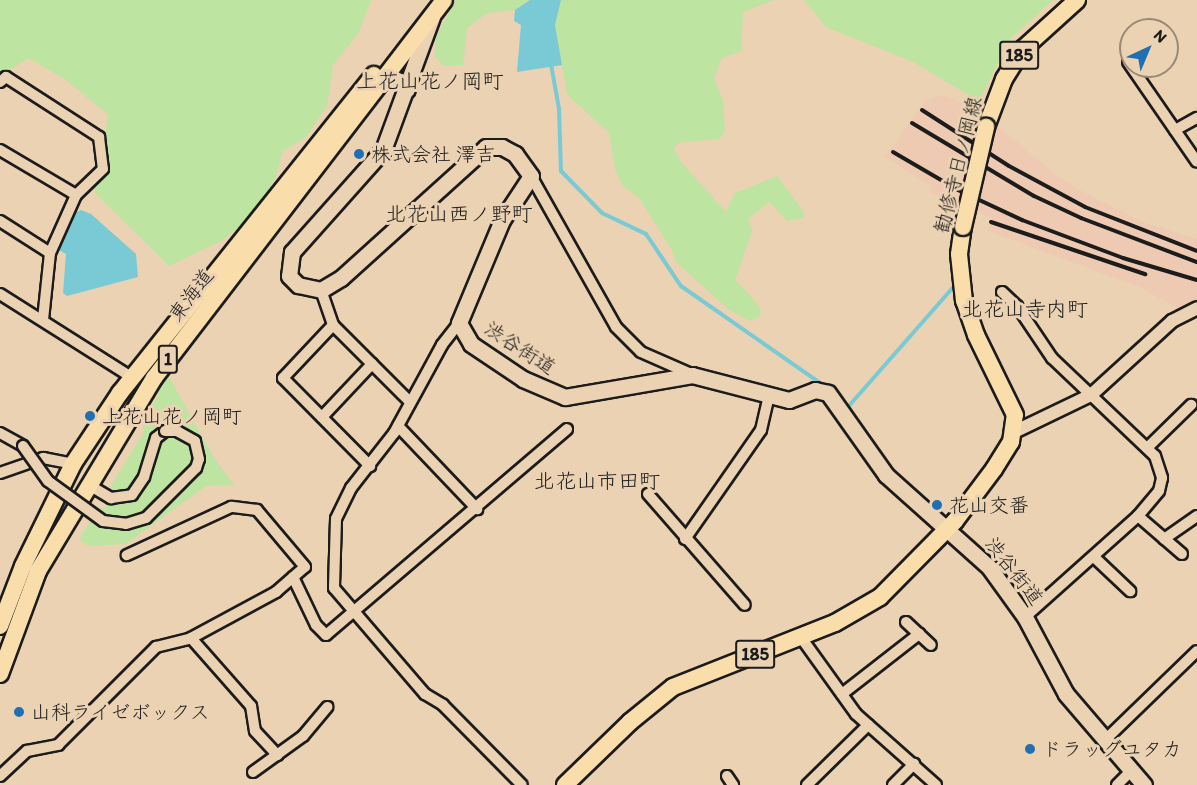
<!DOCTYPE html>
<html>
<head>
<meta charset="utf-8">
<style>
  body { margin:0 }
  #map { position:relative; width:1197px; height:785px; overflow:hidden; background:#ebd2b3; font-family:Itim,"Klee One",sans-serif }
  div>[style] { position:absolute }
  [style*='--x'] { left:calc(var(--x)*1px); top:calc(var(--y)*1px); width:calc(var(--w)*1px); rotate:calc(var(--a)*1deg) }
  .built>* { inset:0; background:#edcab1 }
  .green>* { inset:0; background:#bde4a0 }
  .water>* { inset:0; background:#79cad4 }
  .stream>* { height:4px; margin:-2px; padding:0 2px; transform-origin:2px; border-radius:2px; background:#79cad4 }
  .roads { filter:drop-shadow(2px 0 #1c1c1c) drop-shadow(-2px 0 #1c1c1c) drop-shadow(0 2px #1c1c1c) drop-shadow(0 -2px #1c1c1c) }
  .minor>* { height:10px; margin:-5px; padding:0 5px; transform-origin:5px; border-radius:5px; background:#ebd2b3 }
  .tertiary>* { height:12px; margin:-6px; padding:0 6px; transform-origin:6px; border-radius:6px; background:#ebd2b3 }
  .secondary>* { height:15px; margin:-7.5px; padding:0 7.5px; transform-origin:7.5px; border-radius:7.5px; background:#ebd2b3 }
  .primary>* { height:16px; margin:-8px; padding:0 8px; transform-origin:8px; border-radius:8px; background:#f9ddab }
  .trunk>* { height:16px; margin:-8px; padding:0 8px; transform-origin:8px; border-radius:8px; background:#f9ddab }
  .rail>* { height:4px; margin:-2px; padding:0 2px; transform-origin:2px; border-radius:2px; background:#1c1c1c }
  .bridges { filter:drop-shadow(2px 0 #1c1c1c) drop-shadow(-2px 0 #1c1c1c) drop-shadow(0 2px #1c1c1c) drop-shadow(0 -2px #1c1c1c) }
  .minor-bridge>* { height:10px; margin:-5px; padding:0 5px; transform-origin:5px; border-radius:5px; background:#ebd2b3 }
  .primary-bridge>* { height:16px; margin:-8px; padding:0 8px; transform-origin:8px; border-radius:8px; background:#f9ddab }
  .dots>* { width:16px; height:16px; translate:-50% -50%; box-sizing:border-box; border:3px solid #ebd2b3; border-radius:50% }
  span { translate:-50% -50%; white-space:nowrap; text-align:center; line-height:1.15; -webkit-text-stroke:6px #ebd2b3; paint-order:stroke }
  .shield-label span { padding:2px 4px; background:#ebd2b3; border:2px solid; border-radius:4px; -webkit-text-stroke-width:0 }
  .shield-label { font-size:18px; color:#1c1c1c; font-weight:700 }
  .poi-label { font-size:20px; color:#1c1c1c }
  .left { translate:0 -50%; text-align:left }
  .street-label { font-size:20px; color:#1c1c1c }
  .neighbourhood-label { font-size:21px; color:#1c1c1c }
  .north { position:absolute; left:1119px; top:18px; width:60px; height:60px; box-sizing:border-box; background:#ebd2b3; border:2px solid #988977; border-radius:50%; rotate:44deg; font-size:16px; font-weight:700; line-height:24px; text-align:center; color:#1c1c1c }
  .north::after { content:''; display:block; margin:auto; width:21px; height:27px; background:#1f6fb2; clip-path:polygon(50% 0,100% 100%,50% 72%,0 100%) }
</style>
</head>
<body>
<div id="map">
  <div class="built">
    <div style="clip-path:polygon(944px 95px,983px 114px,1056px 175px,1085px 193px,1142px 222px,1197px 239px,1197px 305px,1180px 310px,1142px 288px,988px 231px,992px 218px,929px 192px,931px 186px,885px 157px,926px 100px)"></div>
  </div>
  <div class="green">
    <div style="clip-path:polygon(0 0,371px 0,359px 32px,333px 65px,327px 106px,306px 137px,282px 152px,276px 177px,252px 216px,223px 240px,169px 266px,95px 193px,94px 186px,108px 171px,104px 140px,108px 115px,65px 79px,28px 58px,0 77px)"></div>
    <div style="clip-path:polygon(456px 0,530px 0,515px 10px,487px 13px,467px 28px,463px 65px,444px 66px,435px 57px,435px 38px)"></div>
    <div style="clip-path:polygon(561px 0,774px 0,743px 12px,741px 51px,722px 58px,714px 78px,723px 101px,725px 131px,719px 139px,682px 142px,673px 147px,681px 162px,726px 212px,735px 193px,777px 176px,803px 211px,804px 218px,787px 221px,769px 202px,748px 219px,752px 231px,735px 280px,755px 301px,761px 311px,759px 317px,750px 321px,729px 310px,676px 262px,672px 250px,639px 198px,623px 186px,615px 169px,609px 133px,567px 94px,555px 25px)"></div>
    <div style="clip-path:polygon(804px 0,1053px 0,1010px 39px,979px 101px,913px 62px,826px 27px)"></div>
    <div style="clip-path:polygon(169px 377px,214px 458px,234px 485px,206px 486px,126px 544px,88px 546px,79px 539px,99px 509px,106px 507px,113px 492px,111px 486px,144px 432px,142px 420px,159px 395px,157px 391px)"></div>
  </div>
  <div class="water">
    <div style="clip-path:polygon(530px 0,561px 0,555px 25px,562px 65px,517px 72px,521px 25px,514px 21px,515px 10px)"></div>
    <div style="clip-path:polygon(81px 210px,91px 214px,136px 254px,138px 277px,67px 296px,63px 293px,66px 254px,59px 250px,71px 215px)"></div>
  </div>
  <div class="stream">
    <div style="--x:551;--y:64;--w:46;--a:79.9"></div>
    <div style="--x:559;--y:109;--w:62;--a:88.2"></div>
    <div style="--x:561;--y:171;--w:59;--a:45.7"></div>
    <div style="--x:602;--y:213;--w:49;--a:25.5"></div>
    <div style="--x:646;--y:234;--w:63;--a:56.1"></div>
    <div style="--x:681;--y:286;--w:173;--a:34.9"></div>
    <div style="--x:830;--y:387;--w:27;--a:48"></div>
    <div style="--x:848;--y:407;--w:167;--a:-48.7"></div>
  </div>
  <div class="roads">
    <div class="minor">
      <div style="--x:1128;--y:62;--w:121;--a:55.4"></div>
      <div style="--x:0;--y:82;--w:8;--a:-40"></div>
      <div style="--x:6;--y:77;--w:111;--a:32.8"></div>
      <div style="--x:99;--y:137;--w:32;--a:83"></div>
      <div style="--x:103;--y:169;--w:37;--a:136"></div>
      <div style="--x:76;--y:195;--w:64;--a:114.1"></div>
      <div style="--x:50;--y:253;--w:67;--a:96"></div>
      <div style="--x:1175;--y:130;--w:25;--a:-29"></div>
      <div style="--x:0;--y:150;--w:88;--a:30.6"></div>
      <div style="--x:531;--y:176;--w:173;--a:60.6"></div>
      <div style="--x:616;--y:327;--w:35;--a:45"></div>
      <div style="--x:641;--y:352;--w:55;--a:23.7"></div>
      <div style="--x:0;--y:221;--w:59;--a:32.6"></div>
      <div style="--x:321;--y:290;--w:37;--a:71"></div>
      <div style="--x:333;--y:325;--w:73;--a:133.3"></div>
      <div style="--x:283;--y:378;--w:124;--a:45.3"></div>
      <div style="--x:1002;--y:292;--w:21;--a:43"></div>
      <div style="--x:1017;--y:306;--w:63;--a:56.1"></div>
      <div style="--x:1052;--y:358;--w:142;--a:43.6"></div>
      <div style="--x:1155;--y:456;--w:23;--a:72"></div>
      <div style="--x:1162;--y:478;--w:13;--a:103"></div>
      <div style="--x:1159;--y:491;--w:33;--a:130"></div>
      <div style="--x:1138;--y:516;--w:152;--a:138.2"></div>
      <div style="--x:0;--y:294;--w:157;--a:32.3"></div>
      <div style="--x:459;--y:323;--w:28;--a:128"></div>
      <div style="--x:442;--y:345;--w:100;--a:118.6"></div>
      <div style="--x:394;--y:433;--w:70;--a:128"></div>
      <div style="--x:351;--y:488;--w:34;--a:116"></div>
      <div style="--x:336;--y:519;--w:69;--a:91.7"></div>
      <div style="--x:334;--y:588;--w:140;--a:49.4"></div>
      <div style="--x:425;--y:694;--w:21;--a:31"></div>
      <div style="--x:443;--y:705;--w:112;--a:45.4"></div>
      <div style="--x:333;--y:325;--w:109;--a:45"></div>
      <div style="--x:322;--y:417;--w:73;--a:-46.7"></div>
      <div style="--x:398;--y:426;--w:115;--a:46.4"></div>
      <div style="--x:0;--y:433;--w:26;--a:29"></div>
      <div style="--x:1147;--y:448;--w:62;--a:-44.3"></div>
      <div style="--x:0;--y:473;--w:46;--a:-19.2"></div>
      <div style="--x:43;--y:458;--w:31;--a:11"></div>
      <div style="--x:89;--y:485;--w:26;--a:31"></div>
      <div style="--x:111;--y:498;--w:21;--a:-8"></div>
      <div style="--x:132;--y:495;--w:22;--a:-56"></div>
      <div style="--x:144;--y:477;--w:41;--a:-72.9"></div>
      <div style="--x:156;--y:438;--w:11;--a:-38"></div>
      <div style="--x:648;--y:494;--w:147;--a:48.9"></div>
      <div style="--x:1138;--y:516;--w:58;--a:40.8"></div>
      <div style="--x:685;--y:539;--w:133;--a:-55.1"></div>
      <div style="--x:761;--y:430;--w:35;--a:-77"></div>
      <div style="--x:1164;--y:539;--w:40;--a:-34.9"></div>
      <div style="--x:1094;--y:557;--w:50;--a:43.4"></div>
      <div style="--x:293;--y:577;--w:53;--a:64.4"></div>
      <div style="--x:316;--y:625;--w:14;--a:45"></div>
      <div style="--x:326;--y:635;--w:317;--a:-40.5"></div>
      <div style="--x:906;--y:622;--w:18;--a:43"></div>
      <div style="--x:800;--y:636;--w:96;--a:54.3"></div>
      <div style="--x:856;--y:714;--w:107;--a:41.6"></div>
      <div style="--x:191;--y:638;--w:91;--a:48.6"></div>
      <div style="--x:251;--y:706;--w:25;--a:81"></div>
      <div style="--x:255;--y:731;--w:33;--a:47"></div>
      <div style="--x:842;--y:694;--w:98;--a:-37.9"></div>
      <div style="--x:919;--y:634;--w:16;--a:43"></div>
      <div style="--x:1104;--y:741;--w:129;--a:-44.1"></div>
      <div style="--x:253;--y:772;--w:62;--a:-35.8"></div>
      <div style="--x:303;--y:736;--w:38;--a:-50"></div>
      <div style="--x:0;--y:776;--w:37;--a:-43"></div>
      <div style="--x:27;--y:751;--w:32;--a:-11"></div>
      <div style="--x:58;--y:745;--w:139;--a:-45"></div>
      <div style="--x:156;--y:647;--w:36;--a:-14"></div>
      <div style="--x:191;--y:638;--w:97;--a:-28.4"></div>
      <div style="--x:276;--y:592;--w:38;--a:-41"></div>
      <div style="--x:305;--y:567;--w:75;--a:-130.1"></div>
      <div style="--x:257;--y:510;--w:26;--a:-173"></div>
      <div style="--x:231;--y:507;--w:115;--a:155.2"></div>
      <div style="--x:727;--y:776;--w:11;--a:56"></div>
      <div style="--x:807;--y:785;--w:86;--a:-44.5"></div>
      <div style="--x:893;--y:785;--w:30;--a:-45"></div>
      <div style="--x:1117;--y:785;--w:18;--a:-45"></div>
    </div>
    <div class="tertiary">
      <div style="--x:1014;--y:432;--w:85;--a:-25.7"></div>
      <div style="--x:1091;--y:395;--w:110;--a:-42.4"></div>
      <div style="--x:1172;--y:321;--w:28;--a:-27"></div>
    </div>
    <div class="secondary">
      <div style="--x:432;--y:17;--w:142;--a:110.2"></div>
      <div style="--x:383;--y:150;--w:137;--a:131.7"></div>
      <div style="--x:292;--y:252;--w:24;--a:97"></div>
      <div style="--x:289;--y:276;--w:13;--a:45"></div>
      <div style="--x:298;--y:285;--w:24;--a:12"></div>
      <div style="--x:321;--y:290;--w:23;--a:-31"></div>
      <div style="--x:341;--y:278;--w:195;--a:-42.1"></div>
      <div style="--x:486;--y:147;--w:16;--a:0"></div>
      <div style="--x:502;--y:147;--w:15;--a:28"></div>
      <div style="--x:515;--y:154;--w:27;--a:54"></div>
      <div style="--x:531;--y:176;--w:53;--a:123.4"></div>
      <div style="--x:502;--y:220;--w:112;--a:112.7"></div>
      <div style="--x:459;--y:323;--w:24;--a:60"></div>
      <div style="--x:471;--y:344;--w:63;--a:33.9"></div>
      <div style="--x:523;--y:379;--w:46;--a:23.2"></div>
      <div style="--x:565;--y:397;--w:129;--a:-9.8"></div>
      <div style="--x:692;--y:375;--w:100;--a:14.5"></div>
      <div style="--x:789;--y:400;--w:28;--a:-21"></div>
      <div style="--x:815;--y:390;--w:13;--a:13"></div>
      <div style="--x:828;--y:393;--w:100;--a:54.7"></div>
      <div style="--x:886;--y:475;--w:138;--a:41.8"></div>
      <div style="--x:989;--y:567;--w:62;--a:54.2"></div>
      <div style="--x:1025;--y:617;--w:87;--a:62"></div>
      <div style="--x:1066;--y:694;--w:120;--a:49.4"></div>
      <div style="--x:388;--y:76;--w:13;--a:23"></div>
      <div style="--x:400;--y:81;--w:11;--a:52"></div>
    </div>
    <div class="primary">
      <div style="--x:986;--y:127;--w:51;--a:-69.4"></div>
      <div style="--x:1004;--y:79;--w:36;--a:-58"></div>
      <div style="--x:1023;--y:49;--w:73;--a:-42.2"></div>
      <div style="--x:565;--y:785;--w:91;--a:-44.1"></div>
      <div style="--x:630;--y:722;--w:55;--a:-39.1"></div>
      <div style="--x:673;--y:687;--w:174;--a:-21.6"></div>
      <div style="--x:835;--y:623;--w:52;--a:-30"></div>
      <div style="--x:880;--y:597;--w:107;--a:-45.4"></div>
      <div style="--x:955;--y:521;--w:65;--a:-53.1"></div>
      <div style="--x:994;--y:469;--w:32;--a:-58"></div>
      <div style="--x:1011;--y:442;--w:27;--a:-82"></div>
      <div style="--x:1015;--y:415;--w:89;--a:-116"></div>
      <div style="--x:976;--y:335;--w:36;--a:-109"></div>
      <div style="--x:964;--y:301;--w:47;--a:-96.1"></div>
      <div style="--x:959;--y:254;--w:27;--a:-82"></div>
    </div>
    <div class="trunk">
      <div style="--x:0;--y:626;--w:64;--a:-69"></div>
      <div style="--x:23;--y:566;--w:114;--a:-63.9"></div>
      <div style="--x:73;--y:464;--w:85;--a:-56.5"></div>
      <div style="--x:120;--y:393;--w:407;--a:-51.4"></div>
      <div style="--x:0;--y:674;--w:110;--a:-69.7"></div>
      <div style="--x:38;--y:571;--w:225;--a:-59"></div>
      <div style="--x:154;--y:378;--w:476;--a:-52.5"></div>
    </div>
  </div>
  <div class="rail">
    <div style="--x:922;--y:110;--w:103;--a:32.8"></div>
    <div style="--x:1009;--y:166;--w:86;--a:28.3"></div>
    <div style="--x:1085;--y:207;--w:120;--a:21.4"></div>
    <div style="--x:912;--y:123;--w:142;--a:30.9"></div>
    <div style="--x:1034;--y:196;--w:52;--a:25.1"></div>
    <div style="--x:1081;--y:218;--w:124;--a:20.8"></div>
    <div style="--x:893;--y:152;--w:75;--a:30.3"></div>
    <div style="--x:958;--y:190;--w:71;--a:25.1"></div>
    <div style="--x:1022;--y:220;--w:108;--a:20.6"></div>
    <div style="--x:1123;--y:258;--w:77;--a:16.6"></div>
    <div style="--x:991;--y:222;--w:163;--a:18.7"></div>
  </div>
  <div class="bridges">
    <div class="minor-bridge">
      <div style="--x:23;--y:446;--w:43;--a:54.5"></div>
      <div style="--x:48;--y:481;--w:68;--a:36"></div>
      <div style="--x:103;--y:521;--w:23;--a:7"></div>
      <div style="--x:126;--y:524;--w:21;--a:-17"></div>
      <div style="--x:146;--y:518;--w:71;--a:-45"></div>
      <div style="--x:196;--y:468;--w:9;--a:-72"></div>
      <div style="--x:199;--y:459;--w:18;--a:-103"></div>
      <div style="--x:195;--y:441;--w:21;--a:-151"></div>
      <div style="--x:177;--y:431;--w:12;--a:180"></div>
    </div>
    <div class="primary-bridge">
      <div style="--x:963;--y:227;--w:103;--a:-77"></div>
    </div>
  </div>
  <div class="dots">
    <div style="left:359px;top:154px;background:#1f6fb2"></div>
    <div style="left:90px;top:416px;background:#1f6fb2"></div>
    <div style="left:937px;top:505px;background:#1f6fb2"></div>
    <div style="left:19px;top:712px;background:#1f6fb2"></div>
    <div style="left:1030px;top:749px;background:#1f6fb2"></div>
  </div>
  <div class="shield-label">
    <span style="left:1019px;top:55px">185</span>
    <span style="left:168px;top:359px">1</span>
    <span style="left:755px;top:654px">185</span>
  </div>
  <div class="poi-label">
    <span class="left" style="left:371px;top:154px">株式会社 澤吉</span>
    <span class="left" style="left:102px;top:416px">上花山花ノ岡町</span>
    <span class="left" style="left:949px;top:505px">花山交番</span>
    <span class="left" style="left:31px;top:712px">山科ライゼボックス</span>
    <span class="left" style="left:1042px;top:749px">ドラッグユタカ</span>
  </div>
  <div class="street-label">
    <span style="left:958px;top:165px;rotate:-76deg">勧修寺日ノ岡線</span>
    <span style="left:191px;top:295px;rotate:-53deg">東海道</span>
    <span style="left:520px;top:348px;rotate:33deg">渋谷街道</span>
    <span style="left:1014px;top:571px;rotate:52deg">渋谷街道</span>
  </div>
  <div class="neighbourhood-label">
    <span style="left:430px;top:81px">上花山花ノ岡町</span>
    <span style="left:459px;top:214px">北花山西ノ野町</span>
    <span style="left:1025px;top:309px">北花山寺内町</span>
    <span style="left:597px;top:481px">北花山市田町</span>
  </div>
  <div class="north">N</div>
</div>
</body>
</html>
